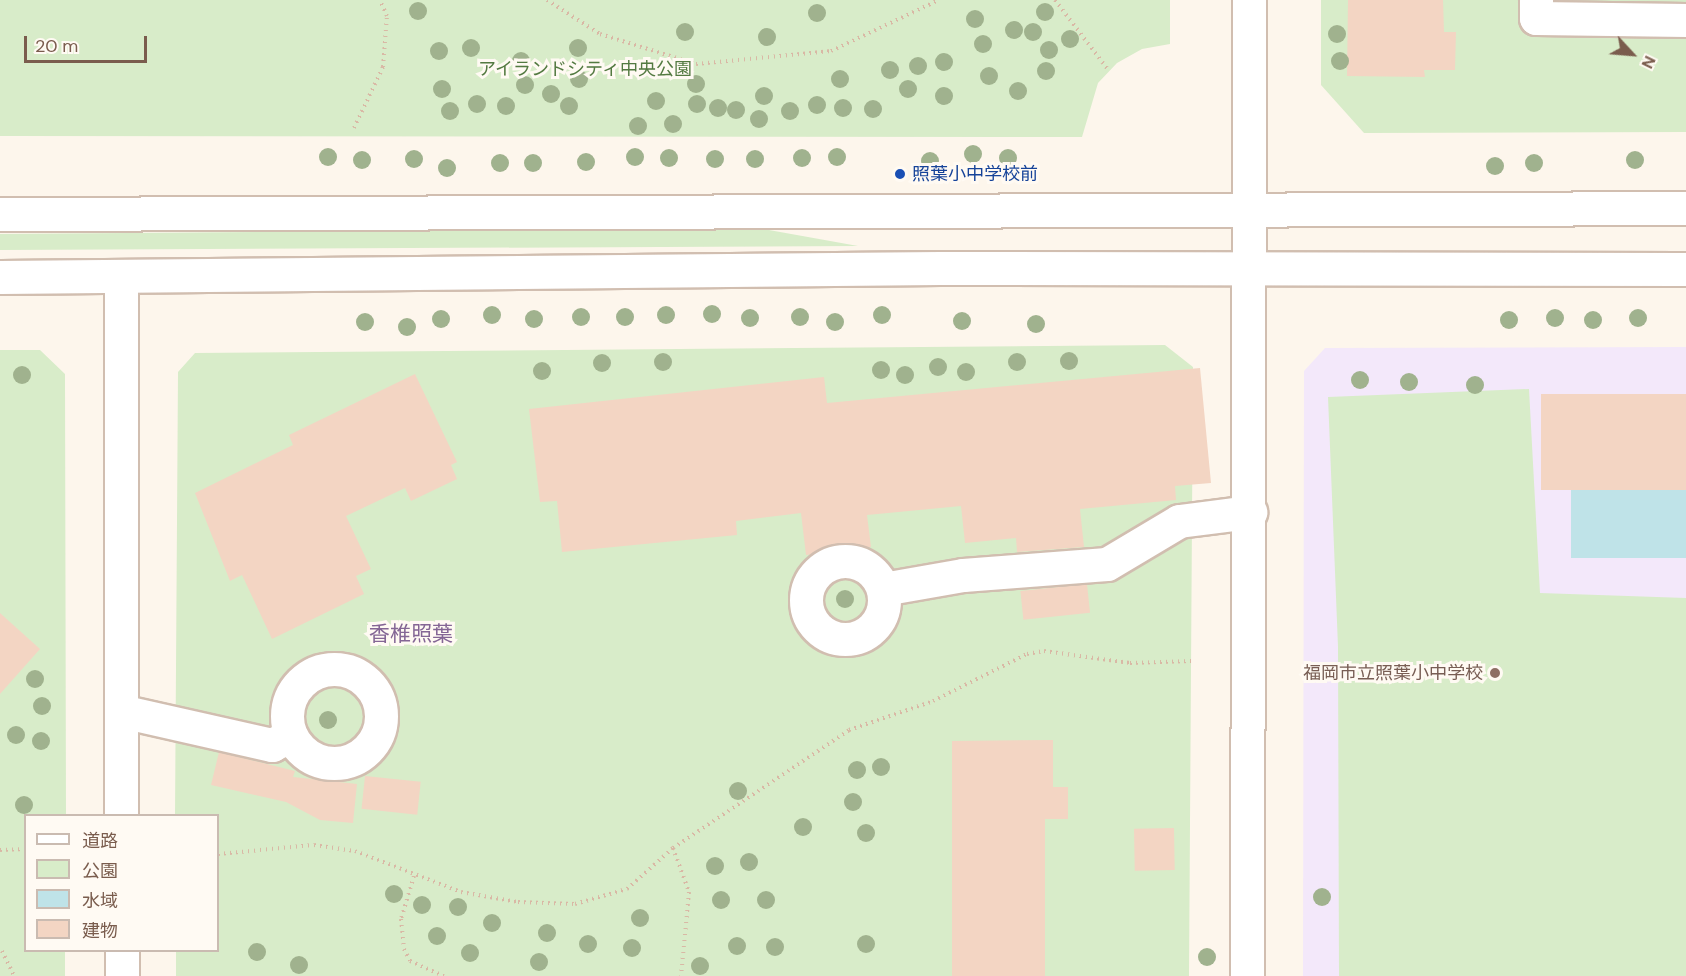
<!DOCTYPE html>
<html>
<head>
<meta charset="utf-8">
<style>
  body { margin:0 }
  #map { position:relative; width:1686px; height:976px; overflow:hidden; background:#fdf6ec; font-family:"DM Sans","Noto Sans JP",sans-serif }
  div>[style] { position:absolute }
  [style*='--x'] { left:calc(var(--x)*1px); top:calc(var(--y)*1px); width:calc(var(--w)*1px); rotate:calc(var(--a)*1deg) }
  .education>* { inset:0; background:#f3e8fa }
  .green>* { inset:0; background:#d8ecc9 }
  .water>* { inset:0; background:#bfe3e8; transform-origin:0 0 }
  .building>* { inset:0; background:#f3d5c3; transform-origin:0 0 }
  .path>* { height:4px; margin-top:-2px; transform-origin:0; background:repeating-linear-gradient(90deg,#d9b8a5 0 1.5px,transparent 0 6px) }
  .roads { filter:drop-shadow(2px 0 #d1beb0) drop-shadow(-2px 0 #d1beb0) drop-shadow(0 2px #d1beb0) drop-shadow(0 -2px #d1beb0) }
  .minor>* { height:33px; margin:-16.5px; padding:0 16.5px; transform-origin:16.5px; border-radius:16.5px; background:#fff }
  .minor>.ring { margin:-16.5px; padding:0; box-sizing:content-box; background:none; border:33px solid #fff; border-radius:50% }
  .trees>* { width:18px; height:18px; margin:-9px; border-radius:50%; background:#a0b28e }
  .dots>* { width:16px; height:16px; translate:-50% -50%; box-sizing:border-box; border:3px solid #fffaf3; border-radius:50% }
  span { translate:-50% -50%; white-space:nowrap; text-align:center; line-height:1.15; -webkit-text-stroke:6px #fffaf3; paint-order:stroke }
  .park-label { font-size:18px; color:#537a41 }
  .transit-label { font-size:18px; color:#164399 }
  .left { translate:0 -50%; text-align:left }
  .education-label { font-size:18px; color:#785e54 }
  .right { translate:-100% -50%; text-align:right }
  .quarter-label { font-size:21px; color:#846695 }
  .legend { position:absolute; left:24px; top:814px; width:195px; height:138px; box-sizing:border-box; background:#fffaf3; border:2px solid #cabbb1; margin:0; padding:8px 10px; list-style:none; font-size:18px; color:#7a5c4d }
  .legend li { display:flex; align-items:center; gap:12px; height:30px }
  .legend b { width:30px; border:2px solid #cabbb1 }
  .north { position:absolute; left:1602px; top:24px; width:60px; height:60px; -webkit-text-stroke:4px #fffaf3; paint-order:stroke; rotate:116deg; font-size:16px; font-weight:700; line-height:24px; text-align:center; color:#7a5c4d }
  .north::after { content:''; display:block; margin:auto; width:21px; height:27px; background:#7a5c4d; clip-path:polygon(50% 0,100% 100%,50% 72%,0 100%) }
  .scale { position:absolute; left:24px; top:36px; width:123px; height:27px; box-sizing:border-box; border:3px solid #7a5c4d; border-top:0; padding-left:8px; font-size:18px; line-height:21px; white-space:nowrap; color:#7a5c4d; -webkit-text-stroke:4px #fffaf3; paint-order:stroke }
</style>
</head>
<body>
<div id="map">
  <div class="education">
    <div style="clip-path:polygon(1686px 347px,1686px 976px,1303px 976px,1304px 371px,1325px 348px)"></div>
  </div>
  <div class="green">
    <div style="clip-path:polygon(0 0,1170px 0,1170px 44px,1142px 49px,1117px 63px,1098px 83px,1082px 137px,0 136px)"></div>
    <div style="clip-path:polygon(1321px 0,1686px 0,1686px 132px,1364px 133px,1321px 85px)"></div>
    <div style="clip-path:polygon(758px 228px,858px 246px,0 250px,0 234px)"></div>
    <div style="clip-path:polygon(1165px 345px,1193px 367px,1189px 976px,176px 976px,176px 951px,218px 950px,218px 816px,175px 816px,178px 372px,195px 353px)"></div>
    <div style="clip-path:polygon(0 350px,40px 350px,65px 374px,66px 815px,26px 816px,26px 950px,65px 951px,65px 976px,0 976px)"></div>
    <div style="clip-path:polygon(1529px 389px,1540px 593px,1686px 598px,1686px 976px,1339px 976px,1338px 647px,1328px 397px)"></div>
  </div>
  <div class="water">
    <div style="left:1571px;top:490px;width:115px;height:68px"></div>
  </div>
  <div class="building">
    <div style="clip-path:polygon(1348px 0,1443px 0,1444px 32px,1456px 32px,1455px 70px,1424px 70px,1425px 77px,1347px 76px)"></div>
    <div style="clip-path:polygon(1200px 368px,1211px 483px,1175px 486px,1176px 500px,1080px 509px,1084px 547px,1017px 552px,1016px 538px,965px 543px,961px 506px,867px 515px,871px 547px,806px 555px,801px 513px,736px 521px,737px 535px,562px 552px,557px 501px,540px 502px,529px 409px,824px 377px,827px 403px)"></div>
    <div style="clip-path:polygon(415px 374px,457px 462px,451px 465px,457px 479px,411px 501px,405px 488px,346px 516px,371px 569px,356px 576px,364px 594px,272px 639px,242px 575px,230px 581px,195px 493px,293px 445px,289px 435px)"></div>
    <div style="left:1541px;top:394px;width:145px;height:96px"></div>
    <div style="left:1087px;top:584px;width:29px;height:67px;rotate:84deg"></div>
    <div style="clip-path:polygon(0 613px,40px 649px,0 694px)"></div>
    <div style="clip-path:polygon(1053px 740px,1053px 787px,1068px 787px,1068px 819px,1045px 819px,1045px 976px,952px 976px,952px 741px)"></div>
    <div style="clip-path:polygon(219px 752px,295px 771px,293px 777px,357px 784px,353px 823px,320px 820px,286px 802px,211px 785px)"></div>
    <div style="left:365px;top:776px;width:56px;height:33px;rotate:6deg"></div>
    <div style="left:1174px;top:828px;width:42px;height:40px;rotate:89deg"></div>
  </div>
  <div class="path">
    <div style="--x:547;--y:0;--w:63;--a:32.7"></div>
    <div style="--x:600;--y:34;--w:101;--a:17.4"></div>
    <div style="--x:696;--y:64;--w:136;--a:-5.5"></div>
    <div style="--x:831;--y:51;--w:119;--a:-25.3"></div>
    <div style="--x:1055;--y:0;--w:89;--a:52.7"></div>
    <div style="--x:354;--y:128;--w:68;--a:-64.6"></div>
    <div style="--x:383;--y:67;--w:51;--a:-85.5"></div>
    <div style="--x:387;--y:16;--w:17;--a:-114"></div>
    <div style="--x:673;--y:848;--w:212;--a:-33.8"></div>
    <div style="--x:849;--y:730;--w:89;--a:-19"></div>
    <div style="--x:933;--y:701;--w:105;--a:-26.6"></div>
    <div style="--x:1027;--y:654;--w:17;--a:-10"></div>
    <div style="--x:1044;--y:651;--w:87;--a:7.9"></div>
    <div style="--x:1130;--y:663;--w:61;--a:-1.9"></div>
    <div style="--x:0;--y:850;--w:26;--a:-2"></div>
    <div style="--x:218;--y:854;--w:96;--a:-5.4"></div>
    <div style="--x:314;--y:845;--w:41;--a:8.3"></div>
    <div style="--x:355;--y:851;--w:114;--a:21.1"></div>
    <div style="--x:461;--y:892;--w:58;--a:10"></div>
    <div style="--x:518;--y:902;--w:57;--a:2"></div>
    <div style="--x:575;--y:904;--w:54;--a:-16.1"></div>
    <div style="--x:627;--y:889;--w:62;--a:-41.7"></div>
    <div style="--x:673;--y:848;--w:47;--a:70"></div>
    <div style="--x:689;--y:892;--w:84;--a:95.4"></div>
    <div style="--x:414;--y:876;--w:45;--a:106.8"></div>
    <div style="--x:401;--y:919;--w:30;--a:84"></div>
    <div style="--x:404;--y:949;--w:13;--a:63"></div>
    <div style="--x:410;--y:961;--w:37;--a:24"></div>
    <div style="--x:2;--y:951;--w:28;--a:64"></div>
  </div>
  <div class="roads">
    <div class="minor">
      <div style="--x:1536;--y:0;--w:18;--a:90"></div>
      <div style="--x:1536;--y:18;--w:150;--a:0.8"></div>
      <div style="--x:0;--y:214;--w:1686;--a:-0.2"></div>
      <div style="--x:0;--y:277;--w:940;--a:-0.55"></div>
      <div style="--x:940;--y:268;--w:746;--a:0.08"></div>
      <div style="--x:121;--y:277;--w:539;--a:90"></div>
      <div class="ring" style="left:806px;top:561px;width:45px;height:45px"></div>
      <div style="--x:883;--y:589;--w:81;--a:-9.9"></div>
      <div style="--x:963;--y:575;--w:144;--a:-4.4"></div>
      <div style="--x:1107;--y:564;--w:84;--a:-30.8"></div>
      <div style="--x:1179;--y:521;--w:72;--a:-7.2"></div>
      <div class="ring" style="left:287px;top:669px;width:61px;height:61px"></div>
      <div style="--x:121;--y:711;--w:155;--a:12.7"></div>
      <div style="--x:272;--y:745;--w:21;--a:-28"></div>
      <div style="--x:122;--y:950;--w:26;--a:90"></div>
      <div style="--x:1247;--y:976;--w:976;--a:-89.88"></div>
    </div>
  </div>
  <div class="trees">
    <div style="left:418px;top:11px"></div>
    <div style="left:1045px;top:12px"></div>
    <div style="left:817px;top:13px"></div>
    <div style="left:975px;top:19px"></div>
    <div style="left:1014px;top:30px"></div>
    <div style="left:685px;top:32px"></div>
    <div style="left:1033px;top:32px"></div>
    <div style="left:1337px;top:34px"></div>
    <div style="left:767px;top:37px"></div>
    <div style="left:1070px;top:39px"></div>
    <div style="left:983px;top:44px"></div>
    <div style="left:471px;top:48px"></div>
    <div style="left:578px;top:48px"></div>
    <div style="left:1049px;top:50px"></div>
    <div style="left:439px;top:51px"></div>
    <div style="left:521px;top:61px"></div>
    <div style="left:1340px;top:61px"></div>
    <div style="left:944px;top:62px"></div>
    <div style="left:918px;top:66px"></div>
    <div style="left:890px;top:70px"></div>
    <div style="left:1046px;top:71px"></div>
    <div style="left:989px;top:76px"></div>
    <div style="left:579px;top:79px"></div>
    <div style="left:840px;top:79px"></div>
    <div style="left:696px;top:84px"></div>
    <div style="left:525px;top:85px"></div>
    <div style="left:442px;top:89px"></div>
    <div style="left:908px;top:89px"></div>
    <div style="left:1018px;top:91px"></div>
    <div style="left:551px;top:94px"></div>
    <div style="left:764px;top:96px"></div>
    <div style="left:944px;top:96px"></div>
    <div style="left:656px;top:101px"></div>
    <div style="left:477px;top:104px"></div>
    <div style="left:697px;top:104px"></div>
    <div style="left:817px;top:105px"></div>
    <div style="left:506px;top:106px"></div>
    <div style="left:569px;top:106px"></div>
    <div style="left:718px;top:108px"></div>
    <div style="left:843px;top:108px"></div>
    <div style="left:873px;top:109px"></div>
    <div style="left:736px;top:110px"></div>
    <div style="left:450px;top:111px"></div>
    <div style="left:790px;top:111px"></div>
    <div style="left:759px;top:119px"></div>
    <div style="left:673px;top:124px"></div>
    <div style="left:638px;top:126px"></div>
    <div style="left:973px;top:154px"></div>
    <div style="left:328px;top:157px"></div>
    <div style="left:635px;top:157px"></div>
    <div style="left:837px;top:157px"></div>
    <div style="left:669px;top:158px"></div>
    <div style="left:802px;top:158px"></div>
    <div style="left:1008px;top:158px"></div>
    <div style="left:414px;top:159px"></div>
    <div style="left:715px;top:159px"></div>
    <div style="left:755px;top:159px"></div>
    <div style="left:362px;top:160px"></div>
    <div style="left:1635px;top:160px"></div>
    <div style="left:930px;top:161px"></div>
    <div style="left:586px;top:162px"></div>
    <div style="left:500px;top:163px"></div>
    <div style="left:533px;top:163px"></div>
    <div style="left:1534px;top:163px"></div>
    <div style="left:1495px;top:166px"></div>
    <div style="left:447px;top:168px"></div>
    <div style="left:712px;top:314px"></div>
    <div style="left:492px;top:315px"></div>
    <div style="left:666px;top:315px"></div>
    <div style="left:882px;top:315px"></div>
    <div style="left:581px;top:317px"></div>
    <div style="left:625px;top:317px"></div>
    <div style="left:800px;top:317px"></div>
    <div style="left:750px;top:318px"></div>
    <div style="left:1555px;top:318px"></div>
    <div style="left:1638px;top:318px"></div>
    <div style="left:441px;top:319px"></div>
    <div style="left:534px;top:319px"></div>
    <div style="left:1509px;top:320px"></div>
    <div style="left:1593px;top:320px"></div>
    <div style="left:962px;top:321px"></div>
    <div style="left:365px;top:322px"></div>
    <div style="left:835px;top:322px"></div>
    <div style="left:1036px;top:324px"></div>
    <div style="left:407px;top:327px"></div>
    <div style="left:1069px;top:361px"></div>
    <div style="left:663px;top:362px"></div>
    <div style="left:1017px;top:362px"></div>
    <div style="left:602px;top:363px"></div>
    <div style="left:938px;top:367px"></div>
    <div style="left:881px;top:370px"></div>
    <div style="left:542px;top:371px"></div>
    <div style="left:966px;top:372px"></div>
    <div style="left:22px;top:375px"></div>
    <div style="left:905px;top:375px"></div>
    <div style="left:1360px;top:380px"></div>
    <div style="left:1409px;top:382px"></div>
    <div style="left:1475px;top:385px"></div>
    <div style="left:845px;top:599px"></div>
    <div style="left:35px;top:679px"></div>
    <div style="left:42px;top:706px"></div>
    <div style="left:328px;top:720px"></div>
    <div style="left:16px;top:735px"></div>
    <div style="left:41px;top:741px"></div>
    <div style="left:881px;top:767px"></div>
    <div style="left:857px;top:770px"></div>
    <div style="left:738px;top:791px"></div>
    <div style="left:853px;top:802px"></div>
    <div style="left:24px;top:805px"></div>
    <div style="left:803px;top:827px"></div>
    <div style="left:866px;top:833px"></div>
    <div style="left:749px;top:862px"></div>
    <div style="left:715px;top:866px"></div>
    <div style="left:394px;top:894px"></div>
    <div style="left:1322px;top:897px"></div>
    <div style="left:721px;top:900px"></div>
    <div style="left:766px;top:900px"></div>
    <div style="left:422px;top:905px"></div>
    <div style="left:458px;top:907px"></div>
    <div style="left:640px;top:918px"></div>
    <div style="left:492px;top:923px"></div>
    <div style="left:547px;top:933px"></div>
    <div style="left:437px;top:936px"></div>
    <div style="left:588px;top:944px"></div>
    <div style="left:866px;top:944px"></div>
    <div style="left:737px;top:946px"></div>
    <div style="left:775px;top:947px"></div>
    <div style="left:632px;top:948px"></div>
    <div style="left:257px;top:952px"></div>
    <div style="left:470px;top:953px"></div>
    <div style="left:1207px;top:957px"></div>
    <div style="left:539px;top:962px"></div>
    <div style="left:299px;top:965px"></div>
    <div style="left:700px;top:966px"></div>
  </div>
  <div class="dots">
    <div style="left:900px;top:174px;background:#1a4fb4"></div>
    <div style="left:1495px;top:673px;background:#8d6e63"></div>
  </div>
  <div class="park-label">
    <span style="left:585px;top:69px">アイランドシティ中央公園</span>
  </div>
  <div class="transit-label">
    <span class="left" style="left:912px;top:174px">照葉小中学校前</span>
  </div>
  <div class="education-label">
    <span class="right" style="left:1483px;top:673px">福岡市立照葉小中学校</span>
  </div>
  <div class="quarter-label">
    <span style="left:411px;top:634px">香椎照葉</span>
  </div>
  <ul class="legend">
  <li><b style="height:8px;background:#fff"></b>道路</li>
  <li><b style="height:16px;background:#d8ecc9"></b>公園</li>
  <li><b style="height:16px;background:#bfe3e8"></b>水域</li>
  <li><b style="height:16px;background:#f3d5c3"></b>建物</li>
  </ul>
  <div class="north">N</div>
  <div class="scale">20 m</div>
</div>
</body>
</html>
